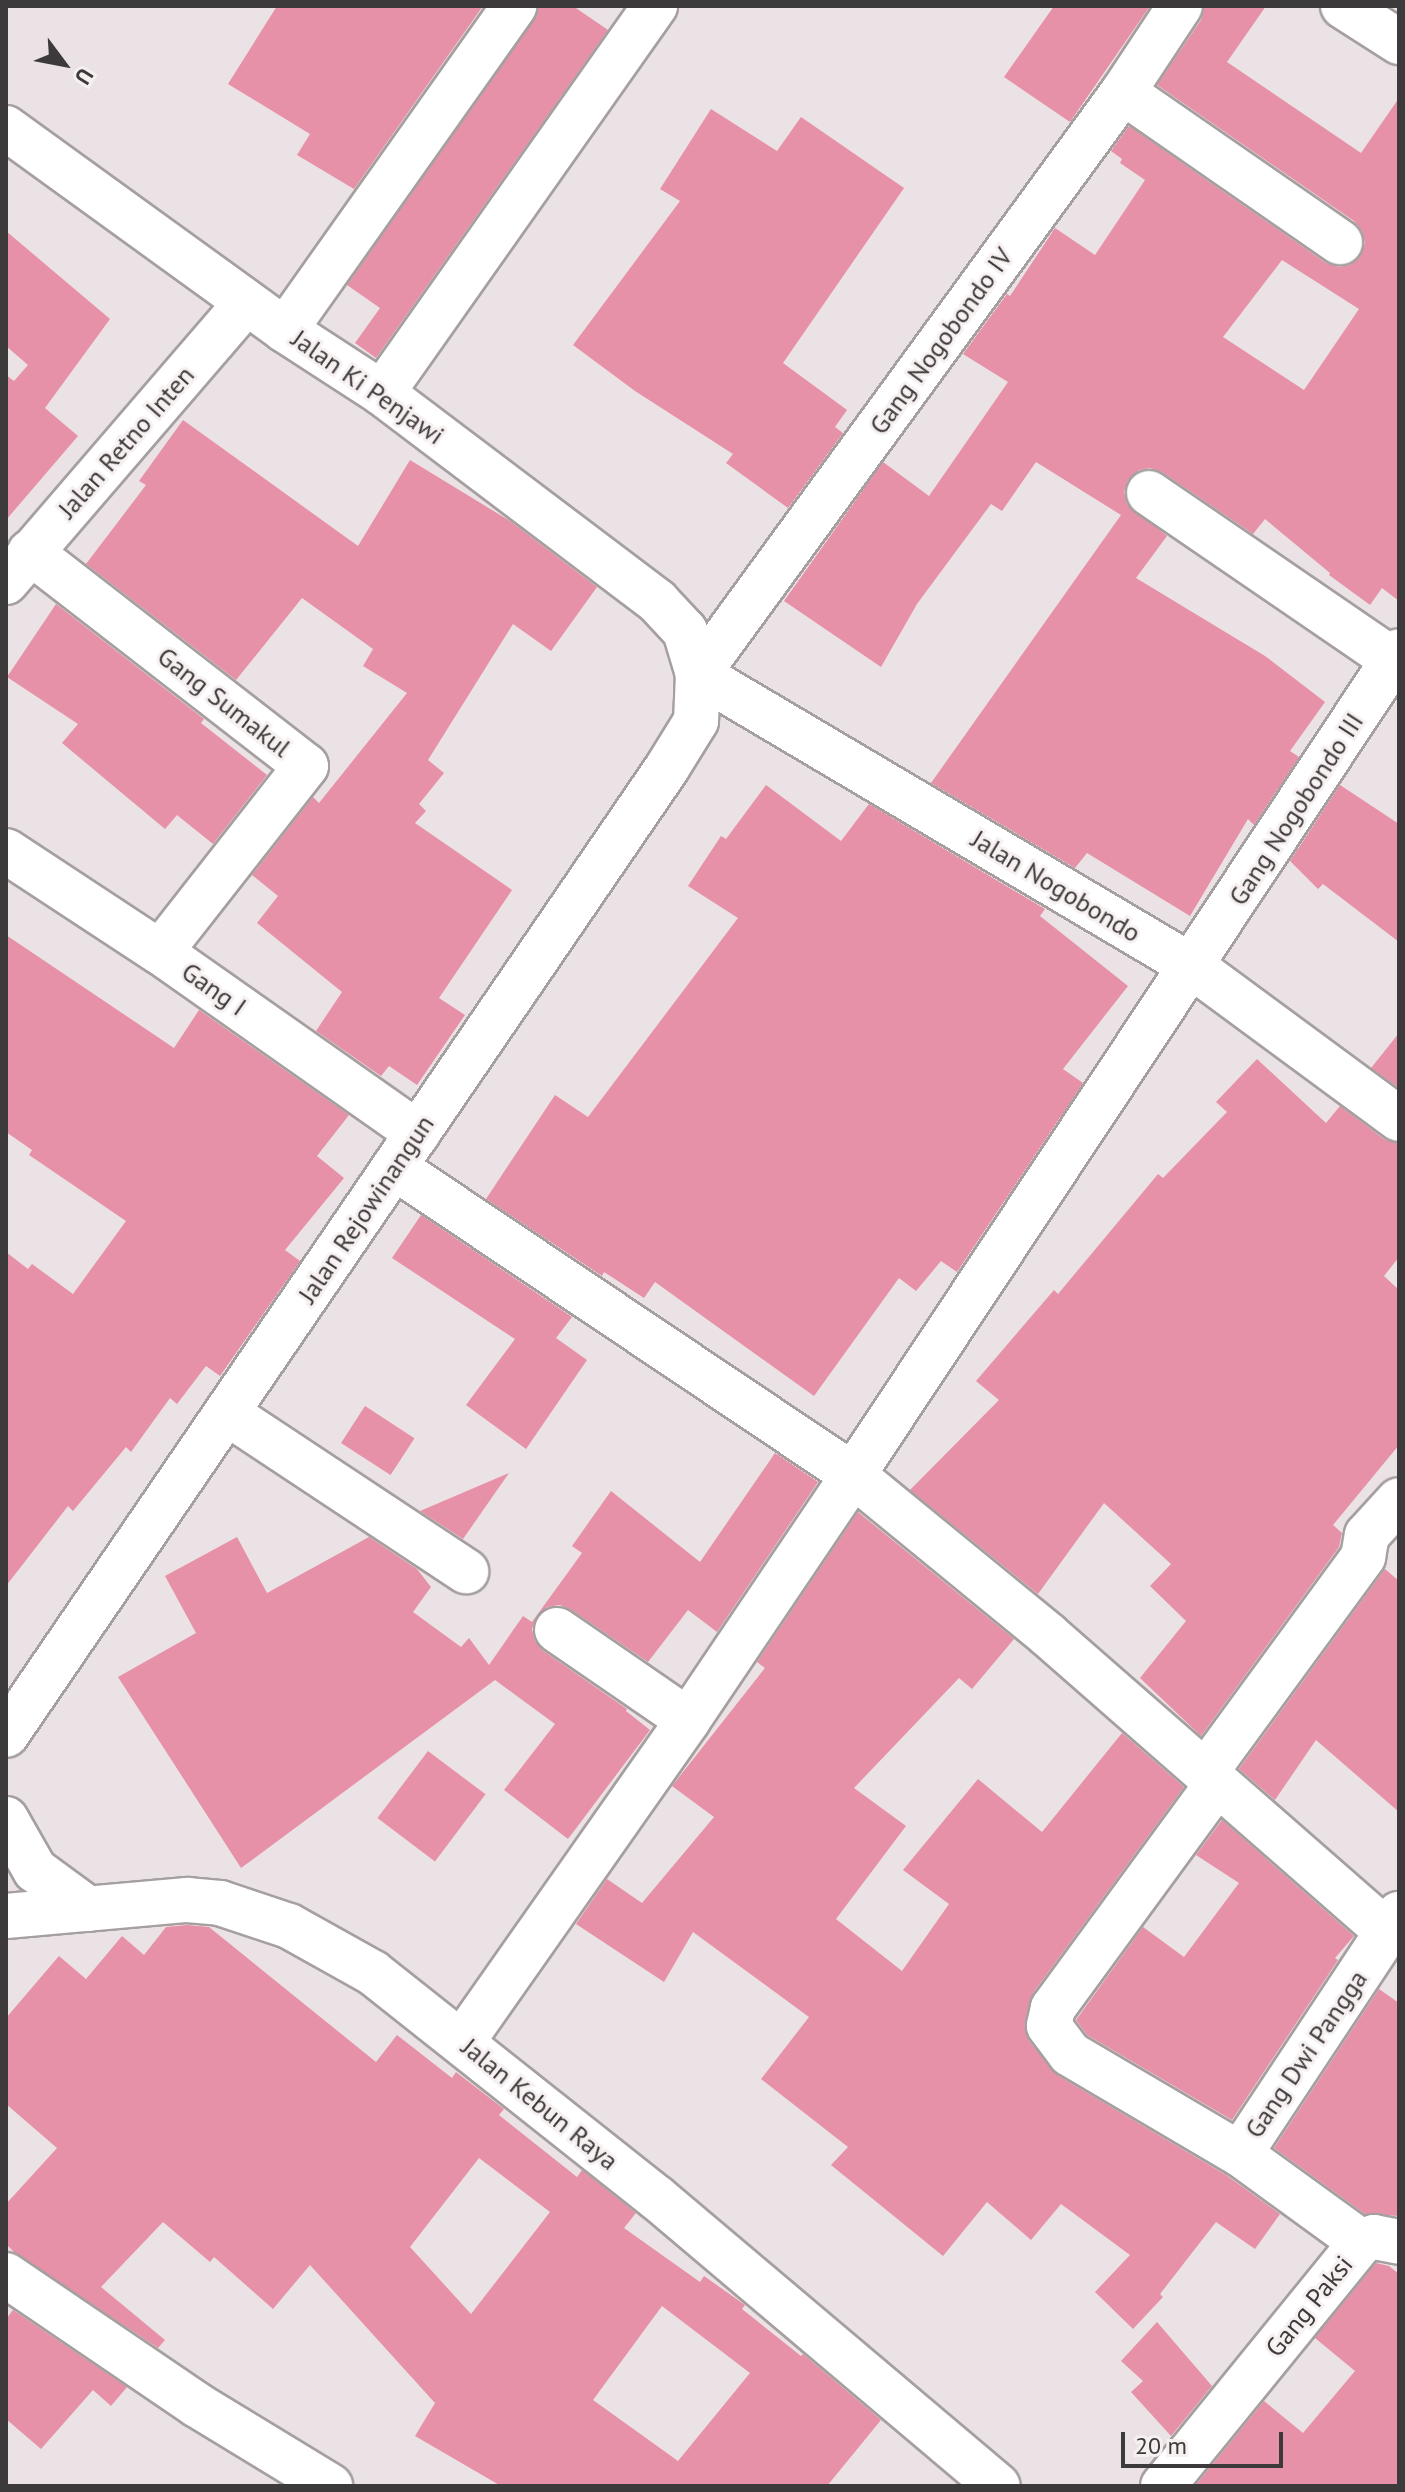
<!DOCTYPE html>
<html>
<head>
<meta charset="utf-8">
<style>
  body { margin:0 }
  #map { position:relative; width:1405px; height:2492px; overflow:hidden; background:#eae2e4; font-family:"PT Sans",sans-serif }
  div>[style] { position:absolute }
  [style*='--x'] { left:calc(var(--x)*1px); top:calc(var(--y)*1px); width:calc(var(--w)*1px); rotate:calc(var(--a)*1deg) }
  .building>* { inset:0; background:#e791a8; transform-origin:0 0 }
  .roads { filter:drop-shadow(2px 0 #a69fa0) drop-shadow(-2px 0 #a69fa0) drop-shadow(0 2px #a69fa0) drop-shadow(0 -2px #a69fa0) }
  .minor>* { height:44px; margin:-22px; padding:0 22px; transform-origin:22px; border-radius:22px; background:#fff }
  .tertiary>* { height:44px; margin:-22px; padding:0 22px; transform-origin:22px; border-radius:22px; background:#fff }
  .secondary>* { height:44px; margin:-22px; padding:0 22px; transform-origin:22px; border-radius:22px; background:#fff }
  span { translate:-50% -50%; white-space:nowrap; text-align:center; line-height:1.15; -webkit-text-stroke:6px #f7f0f1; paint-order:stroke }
  .street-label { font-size:26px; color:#3d3a3b }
  .frame { position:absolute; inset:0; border:8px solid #3d3a3b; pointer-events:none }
  .north { position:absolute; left:24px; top:24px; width:80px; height:80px; -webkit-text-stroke:6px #f7f0f1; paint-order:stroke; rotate:122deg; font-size:22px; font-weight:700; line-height:32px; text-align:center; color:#3d3a3b }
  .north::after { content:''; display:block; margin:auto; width:28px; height:36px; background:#3d3a3b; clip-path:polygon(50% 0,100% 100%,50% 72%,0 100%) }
  .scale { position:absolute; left:1121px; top:2432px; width:162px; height:36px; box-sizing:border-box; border:4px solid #3d3a3b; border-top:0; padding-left:10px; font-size:24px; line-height:28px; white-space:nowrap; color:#3d3a3b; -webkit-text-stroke:6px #f7f0f1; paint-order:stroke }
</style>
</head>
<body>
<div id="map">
  <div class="building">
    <div style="clip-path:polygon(277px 6px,483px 6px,354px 189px,297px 155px,310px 134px,228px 84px)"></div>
    <div style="clip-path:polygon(539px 6px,573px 6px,608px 30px,376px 358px,355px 343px,380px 308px,347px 285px,534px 20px)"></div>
    <div style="clip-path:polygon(1054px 6px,1150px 6px,1070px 122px,1004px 77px)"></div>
    <div style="clip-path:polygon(evenodd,1205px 6px,1266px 6px,1227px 62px,1361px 153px,1399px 98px,1399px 601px,1382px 588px,1370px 605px,1329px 575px,1330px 573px,1265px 519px,1253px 534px,1162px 472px,1150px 468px,1139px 470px,1128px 480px,1124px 492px,1127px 504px,1167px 536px,1136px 578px,1265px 656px,1325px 702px,1290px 751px,1299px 757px,1254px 825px,1248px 819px,1190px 916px,1087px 853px,1075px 868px,931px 783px,1121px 515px,1036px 462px,1002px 511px,991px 504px,917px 604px,881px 667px,784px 601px,883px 462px,929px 496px,1008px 382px,963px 354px,1007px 294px,1010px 296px,1055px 228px,1095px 255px,1145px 180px,1120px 163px,1122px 159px,1111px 151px,1129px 126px,1326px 263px,1339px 267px,1350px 265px,1360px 257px,1365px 243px,1362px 231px,1354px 221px,1157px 85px,1201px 20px,1205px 6px,1282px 260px,1359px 309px,1304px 390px,1223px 337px,1282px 260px)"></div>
    <div style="clip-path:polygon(711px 109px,777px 151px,801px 117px,904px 188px,783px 363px,847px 410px,835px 427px,843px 433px,788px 508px,726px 463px,733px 454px,635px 391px,573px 345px,680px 201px,660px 189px)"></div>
    <div style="clip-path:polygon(6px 231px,110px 319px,45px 408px,78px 436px,6px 520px,6px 375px,14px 381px,28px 365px,6px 346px)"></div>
    <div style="clip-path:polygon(183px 420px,358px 546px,410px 460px,510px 521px,597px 587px,551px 651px,513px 624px,428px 760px,444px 773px,419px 804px,426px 811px,415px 823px,512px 890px,439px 998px,465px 1015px,417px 1085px,389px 1066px,381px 1076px,316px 1031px,342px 992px,257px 923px,278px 896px,252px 875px,313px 797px,319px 803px,407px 693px,363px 666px,373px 649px,302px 598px,236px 680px,86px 564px,146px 485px,139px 481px)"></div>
    <div style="clip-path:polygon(56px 604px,204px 719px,201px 723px,267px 775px,213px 844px,177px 815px,165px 829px,62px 743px,78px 724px,7px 677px)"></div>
    <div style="clip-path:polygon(766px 785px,841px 841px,869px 804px,1045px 909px,1040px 916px,1128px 986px,1063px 1069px,1083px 1083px,957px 1272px,941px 1261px,916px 1291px,899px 1278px,814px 1396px,655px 1282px,644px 1298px,604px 1272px,602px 1276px,486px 1199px,555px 1095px,588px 1117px,738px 918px,688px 886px,721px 836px,726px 839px)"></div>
    <div style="clip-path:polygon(1340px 785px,1399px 824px,1399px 942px,1323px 884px,1318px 889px,1290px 861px)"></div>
    <div style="clip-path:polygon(6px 935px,174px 1048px,199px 1010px,349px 1115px,317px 1156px,344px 1178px,285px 1250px,300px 1261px,220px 1376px,206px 1366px,177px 1404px,170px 1398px,131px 1452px,126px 1447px,73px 1511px,68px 1506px,6px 1586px,6px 1252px,28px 1269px,32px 1264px,73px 1294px,126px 1221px,29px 1155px,32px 1150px,6px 1132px)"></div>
    <div style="clip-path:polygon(1399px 1033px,1399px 1088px,1371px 1068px)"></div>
    <div style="clip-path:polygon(1257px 1059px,1326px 1123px,1340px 1106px,1384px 1139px,1399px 1144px,1399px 1257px,1384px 1276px,1399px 1290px,1399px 1445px,1333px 1525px,1342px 1533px,1339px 1547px,1201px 1736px,1140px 1678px,1186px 1621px,1150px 1586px,1171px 1564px,1104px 1503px,1038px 1594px,910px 1490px,999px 1400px,976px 1381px,1054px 1290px,1058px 1294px,1158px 1174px,1163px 1178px,1227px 1112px,1216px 1102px)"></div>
    <div style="clip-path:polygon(421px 1215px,572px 1317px,556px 1338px,587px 1360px,526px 1449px,466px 1405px,515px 1339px,392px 1258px)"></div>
    <div style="left:365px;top:1406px;width:59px;height:44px;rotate:33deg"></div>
    <div style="clip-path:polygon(775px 1453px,818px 1482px,717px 1632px,688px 1610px,648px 1662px,570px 1609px,560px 1605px,547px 1607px,536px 1617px,532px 1629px,535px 1641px,542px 1650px,627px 1709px,626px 1711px,650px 1730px,568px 1839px,504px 1790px,555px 1724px,495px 1680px,241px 1868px,118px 1677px,196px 1633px,165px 1576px,237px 1537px,267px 1593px,369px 1537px,417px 1569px,431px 1587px,413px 1612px,461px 1647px,469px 1638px,489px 1665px,523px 1616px,532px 1622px,582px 1553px,572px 1546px,611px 1491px,700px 1562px)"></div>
    <div style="clip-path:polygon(509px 1473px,463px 1539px,420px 1511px)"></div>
    <div style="clip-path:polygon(858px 1512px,1014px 1639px,972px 1689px,959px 1678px,854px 1788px,906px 1826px,836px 1919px,902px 1971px,949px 1904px,903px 1870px,978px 1779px,1042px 1832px,1122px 1733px,1184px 1787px,1033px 1993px,1025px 2021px,1029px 2041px,1057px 2075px,1226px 2175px,1280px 2214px,1255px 2249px,1216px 2222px,1160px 2294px,1163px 2297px,1133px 2329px,1095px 2292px,1130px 2255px,1061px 2204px,1031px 2240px,987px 2202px,943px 2256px,831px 2165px,848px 2147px,761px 2079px,809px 2017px,693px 1932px,664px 1982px,576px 1924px,607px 1879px,642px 1903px,714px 1817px,672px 1786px,765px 1668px,757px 1662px)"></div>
    <div style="clip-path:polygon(1385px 1569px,1399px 1581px,1399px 1812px,1316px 1740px,1275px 1800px,1239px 1769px)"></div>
    <div style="left:428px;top:1751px;width:72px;height:84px;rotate:37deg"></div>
    <div style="clip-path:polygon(1222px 1820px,1354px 1936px,1335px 1958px,1338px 1960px,1232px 2120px,1087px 2035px,1076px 2020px,1143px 1927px,1184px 1957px,1239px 1883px,1196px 1855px)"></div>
    <div style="clip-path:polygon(evenodd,187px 1925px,209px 1927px,376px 2062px,397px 2035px,452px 2078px,456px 2072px,504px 2109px,499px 2115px,577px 2177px,582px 2170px,636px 2213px,624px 2228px,700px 2282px,704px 2276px,745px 2305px,742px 2309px,801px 2356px,803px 2354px,881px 2420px,827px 2486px,501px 2486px,415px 2436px,435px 2403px,310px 2265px,273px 2309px,214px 2257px,210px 2262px,163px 2222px,101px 2287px,165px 2340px,158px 2348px,15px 2253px,6px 2244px,6px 2204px,57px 2148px,6px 2104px,6px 2018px,59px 1956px,86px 1979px,122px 1936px,144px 1955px,166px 1927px,187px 1925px,479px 2158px,550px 2212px,471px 2314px,410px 2247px,479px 2158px,187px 1925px,662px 2306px,750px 2373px,678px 2461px,593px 2400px,662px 2306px)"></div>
    <div style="clip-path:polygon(1379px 1989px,1399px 2003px,1399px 2216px,1365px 2214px,1274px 2148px)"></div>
    <div style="clip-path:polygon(1376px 2263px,1389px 2266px,1399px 2274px,1399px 2486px,1195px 2486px,1264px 2401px,1303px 2433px,1355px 2371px,1315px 2338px)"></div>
    <div style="clip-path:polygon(13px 2310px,127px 2387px,111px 2406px,93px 2390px,41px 2449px,6px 2419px,6px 2319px)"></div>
    <div style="clip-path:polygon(1157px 2322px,1212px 2386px,1171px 2436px,1131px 2392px,1143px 2381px,1121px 2361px)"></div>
  </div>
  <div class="roads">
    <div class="minor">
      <div style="--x:1180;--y:6;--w:103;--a:123.5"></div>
      <div style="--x:1123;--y:92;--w:721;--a:126.14"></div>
      <div style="--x:698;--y:674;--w:575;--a:30.62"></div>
      <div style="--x:1193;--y:967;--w:256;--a:36.4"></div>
      <div style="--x:1343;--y:6;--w:67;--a:32.7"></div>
      <div style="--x:1123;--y:92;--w:264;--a:34.7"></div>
      <div style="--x:285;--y:330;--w:397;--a:-54.7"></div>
      <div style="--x:382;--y:393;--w:474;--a:-54.8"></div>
      <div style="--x:1149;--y:493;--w:296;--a:34.4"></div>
      <div style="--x:30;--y:552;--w:349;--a:37.8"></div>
      <div style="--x:306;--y:766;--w:236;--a:128.1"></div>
      <div style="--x:6;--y:582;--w:368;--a:-49.3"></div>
      <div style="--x:6;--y:851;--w:184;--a:33.3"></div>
      <div style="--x:160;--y:952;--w:315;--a:35.1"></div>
      <div style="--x:394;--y:1167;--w:553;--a:33.86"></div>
      <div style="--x:853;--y:1475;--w:251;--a:39.3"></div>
      <div style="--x:1047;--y:1634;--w:453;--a:41.2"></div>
      <div style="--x:227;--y:1413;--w:287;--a:33.5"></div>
      <div style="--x:557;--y:1630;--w:159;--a:34.5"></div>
      <div style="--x:1205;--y:1773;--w:268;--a:-53.8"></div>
      <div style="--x:1363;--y:1557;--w:22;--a:-80"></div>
      <div style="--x:1367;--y:1535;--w:47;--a:-47.6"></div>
      <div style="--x:1217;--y:1784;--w:278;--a:126.2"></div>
      <div style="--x:1053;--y:2008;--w:18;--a:103"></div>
      <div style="--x:1049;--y:2026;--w:35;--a:53"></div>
      <div style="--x:1070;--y:2054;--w:197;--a:30.5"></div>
      <div style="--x:1240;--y:2154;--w:150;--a:36"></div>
      <div style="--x:462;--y:2042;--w:393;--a:-54.9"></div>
      <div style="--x:688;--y:1720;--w:295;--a:-56"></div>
      <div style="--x:853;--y:1475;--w:988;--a:-56.47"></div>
      <div style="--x:1240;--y:2154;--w:288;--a:-56.5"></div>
      <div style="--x:6;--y:2275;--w:231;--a:34.2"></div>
      <div style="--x:197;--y:2405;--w:156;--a:31.3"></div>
      <div style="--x:1163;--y:2486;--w:314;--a:-50.9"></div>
      <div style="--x:1361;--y:2242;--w:14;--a:-21"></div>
      <div style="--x:1374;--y:2237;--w:25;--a:11"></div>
    </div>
    <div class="tertiary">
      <div style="--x:6;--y:1819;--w:59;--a:60.4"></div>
      <div style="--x:35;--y:1870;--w:66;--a:36.3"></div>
      <div style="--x:6;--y:1916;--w:182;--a:-5.1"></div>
      <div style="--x:187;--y:1900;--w:33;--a:5"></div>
      <div style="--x:220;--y:1903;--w:73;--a:18.4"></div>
      <div style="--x:289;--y:1926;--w:96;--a:29.2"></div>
      <div style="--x:373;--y:1973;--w:362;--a:38.4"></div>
      <div style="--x:657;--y:2198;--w:446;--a:40.2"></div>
    </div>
    <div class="secondary">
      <div style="--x:6;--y:128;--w:344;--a:35.9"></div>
      <div style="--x:285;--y:330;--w:116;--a:33"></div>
      <div style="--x:382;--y:393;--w:345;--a:37.1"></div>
      <div style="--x:657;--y:601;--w:41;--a:47"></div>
      <div style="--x:685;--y:631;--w:45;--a:73.2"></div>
      <div style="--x:698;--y:674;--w:47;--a:92.4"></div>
      <div style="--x:696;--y:721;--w:55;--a:121.7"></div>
      <div style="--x:667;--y:768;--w:1171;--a:124.35"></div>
    </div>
  </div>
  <div class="street-label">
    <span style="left:941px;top:341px;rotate:-54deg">Gang Nogobondo IV</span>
    <span style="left:368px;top:387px;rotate:35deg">Jalan Ki Penjawi</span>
    <span style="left:126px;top:442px;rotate:-49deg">Jalan Retno Inten</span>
    <span style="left:224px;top:702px;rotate:38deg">Gang Sumakul</span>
    <span style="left:1296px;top:809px;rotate:-57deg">Gang Nogobondo III</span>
    <span style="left:1056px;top:886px;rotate:31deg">Jalan Nogobondo</span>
    <span style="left:214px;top:989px;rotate:35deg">Gang I</span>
    <span style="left:366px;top:1209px;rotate:-56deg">Jalan Rejowinangun</span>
    <span style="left:1306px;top:2054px;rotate:-56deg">Gang Dwi Pangga</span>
    <span style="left:540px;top:2104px;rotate:39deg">Jalan Kebun Raya</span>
    <span style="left:1309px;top:2306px;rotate:-51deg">Gang Paksi</span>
  </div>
  <div class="frame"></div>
  <div class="north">U</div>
  <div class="scale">20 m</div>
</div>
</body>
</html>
